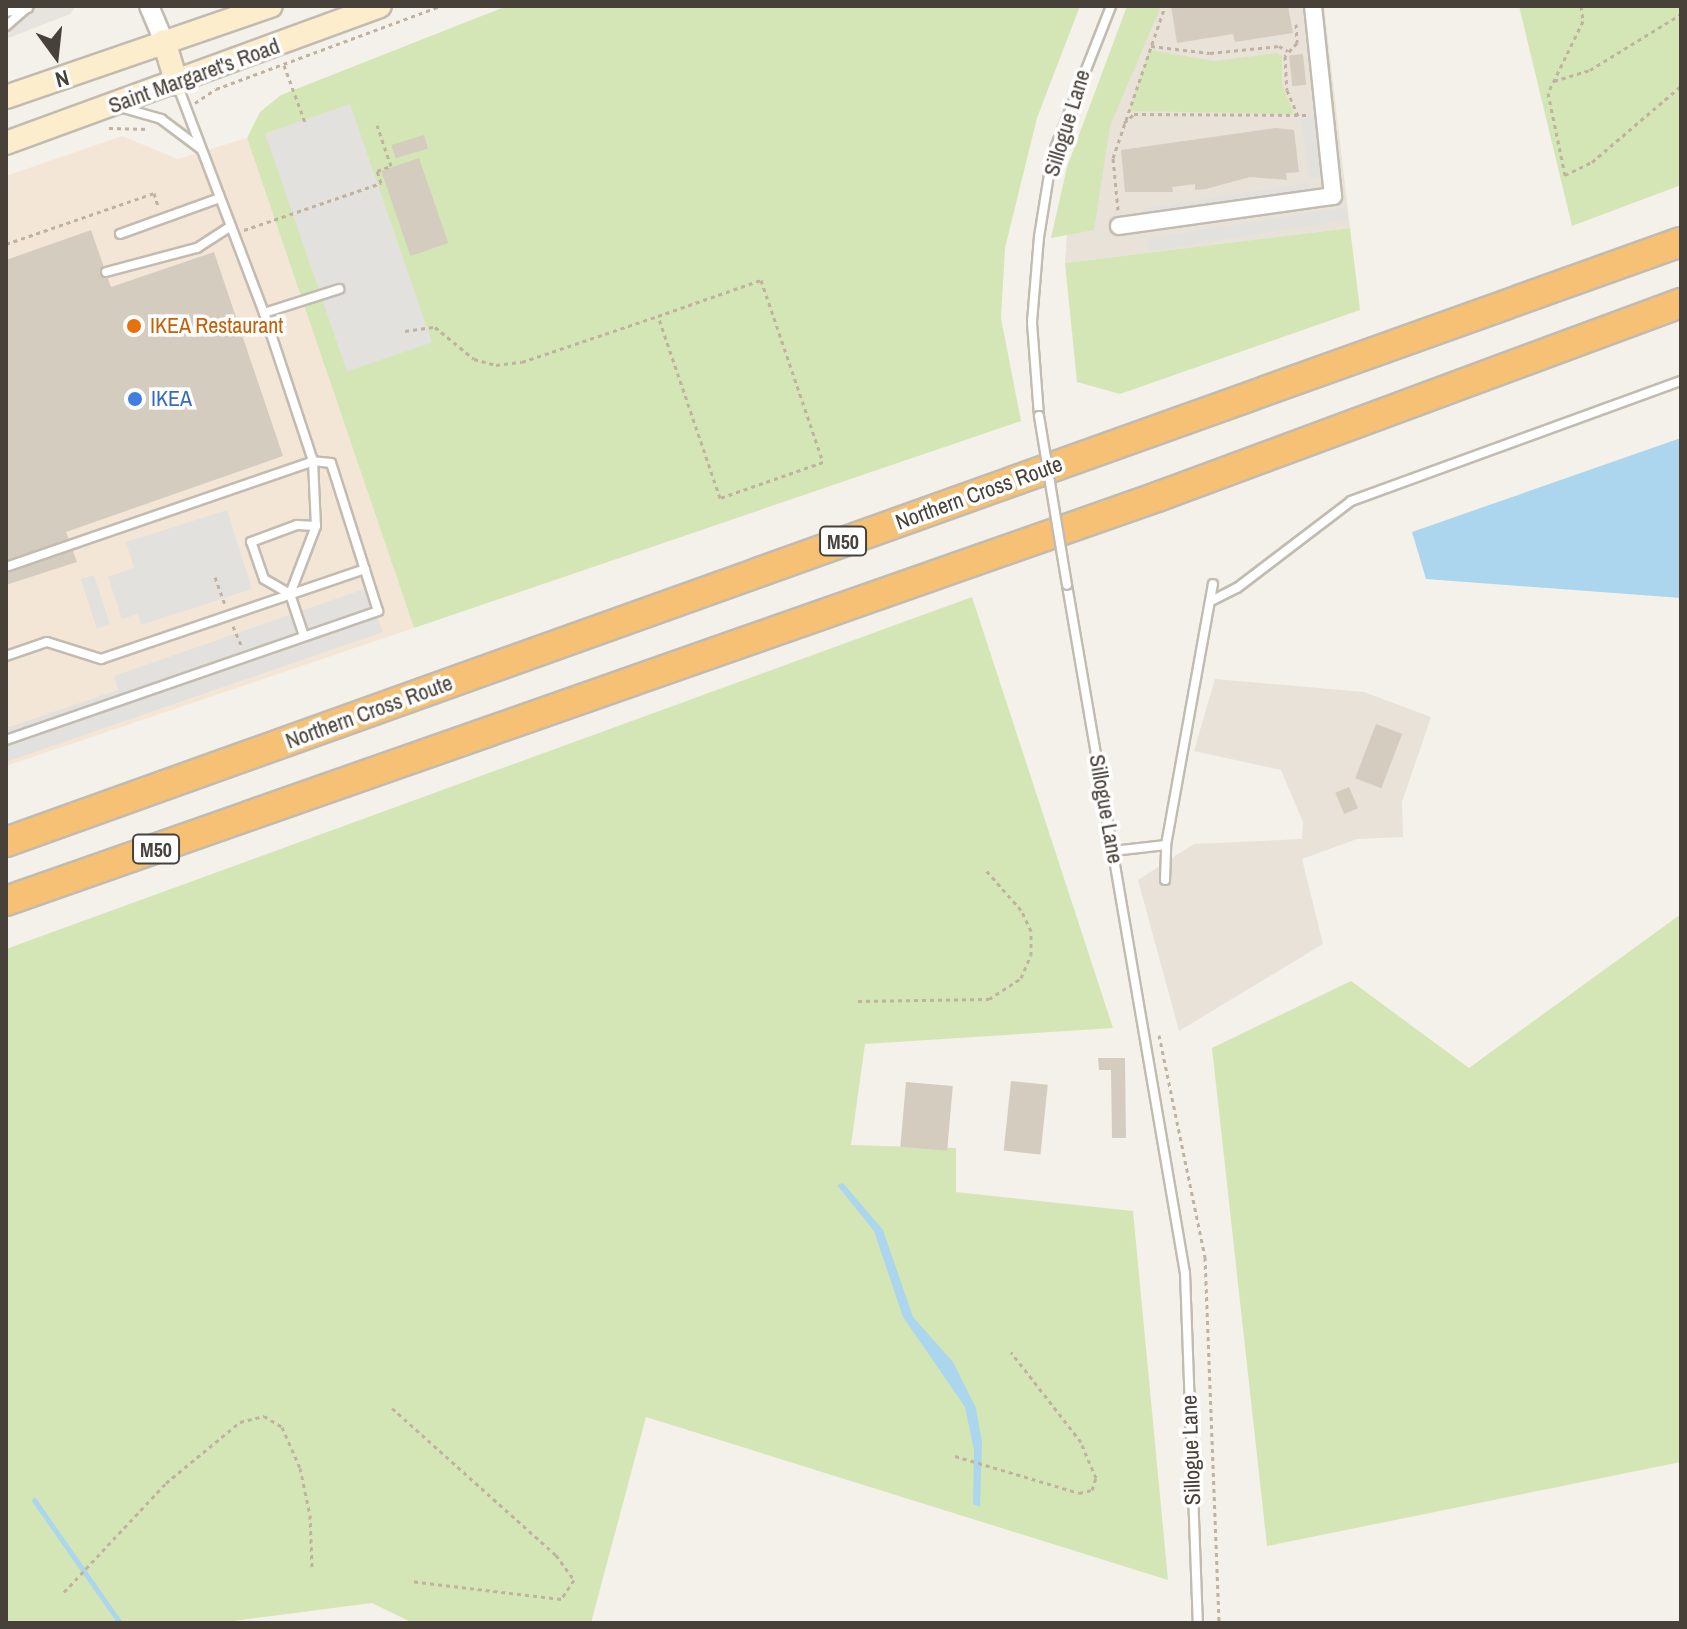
<!DOCTYPE html>
<html>
<head>
<meta charset="utf-8">
<style>
  body { margin:0 }
  #map { position:relative; width:1687px; height:1629px; overflow:hidden; background:#f4f1ea; font-family:"Archivo Narrow",sans-serif }
  div>[style] { position:absolute }
  [style*='--x'] { left:calc(var(--x)*1px); top:calc(var(--y)*1px); width:calc(var(--w)*1px); rotate:calc(var(--a)*1deg) }
  .residential>* { inset:0; background:#e8e2d9 }
  .commercial>* { inset:0; background:#f4e6d7 }
  .industrial>* { inset:0; background:#e7e3df }
  .green>* { inset:0; background:#d4e6b6 }
  .parking>* { inset:0; background:#e3e1de; transform-origin:0 0 }
  .water>* { inset:0; background:#abd6ed }
  .stream>* { height:5px; margin:-2.5px; padding:0 2.5px; transform-origin:2.5px; border-radius:2.5px; background:#abd6ed }
  .building>* { inset:0; background:#d5ccc0; transform-origin:0 0 }
  .path>* { height:3px; margin-top:-1.5px; transform-origin:0; background:repeating-linear-gradient(90deg,#c0b29f 0 4px,transparent 0 8px) }
  .roads { filter:drop-shadow(2px 0 #c2bbb0) drop-shadow(-2px 0 #c2bbb0) drop-shadow(0 2px #c2bbb0) drop-shadow(0 -2px #c2bbb0) }
  .service>* { height:8px; margin:-4px; padding:0 4px; transform-origin:4px; border-radius:4px; background:#fff }
  .minor>* { height:16px; margin:-8px; padding:0 8px; transform-origin:8px; border-radius:8px; background:#fff }
  .tertiary>* { height:18px; margin:-9px; padding:0 9px; transform-origin:9px; border-radius:9px; background:#fff }
  .secondary>* { height:22px; margin:-11px; padding:0 11px; transform-origin:11px; border-radius:11px; background:#fcedcd }
  .motorway>* { height:28px; margin:-14px; padding:0 14px; transform-origin:14px; border-radius:14px; background:#f6c174 }
  .bridges { filter:drop-shadow(2px 0 #c2bbb0) drop-shadow(-2px 0 #c2bbb0) drop-shadow(0 2px #c2bbb0) drop-shadow(0 -2px #c2bbb0) }
  .service-bridge>* { height:8px; margin:-4px; padding:0 4px; transform-origin:4px; border-radius:4px; background:#fff }
  .dots>* { width:22px; height:22px; translate:-50% -50%; box-sizing:border-box; border:4px solid #fff; border-radius:50% }
  span { translate:-50% -50%; white-space:nowrap; text-align:center; line-height:1.15; -webkit-text-stroke:7px #fff; paint-order:stroke }
  .shield-label span { padding:2px 6px; background:#fff; border:2px solid; border-radius:6px; -webkit-text-stroke-width:0 }
  .shield-label { font-size:20px; color:#484139; font-weight:700 }
  .street-label { font-size:22px; color:#484139 }
  .food-label { font-size:22px; color:#c56008 }
  .left { translate:0 -50%; text-align:left }
  .shop-label { font-size:22px; color:#366cbe }
  .frame { position:absolute; inset:0; border:8px solid #484139; pointer-events:none }
  .north { position:absolute; left:16px; top:16px; width:80px; height:80px; -webkit-text-stroke:6px #fff; paint-order:stroke; rotate:165deg; font-size:22px; font-weight:700; line-height:32px; text-align:center; color:#484139 }
  .north::after { content:''; display:block; margin:auto; width:28px; height:36px; background:#484139; clip-path:polygon(50% 0,100% 100%,50% 72%,0 100%) }
</style>
</head>
<body>
<div id="map">
  <div class="residential">
    <div style="clip-path:polygon(1128px 6px,1324px 6px,1350px 228px,1065px 263px,1071px 178px)"></div>
    <div style="clip-path:polygon(1215px 679px,1364px 692px,1431px 717px,1402px 802px,1403px 837px,1357px 839px,1302px 859px,1323px 944px,1179px 1031px,1138px 880px,1194px 844px,1302px 839px,1303px 822px,1281px 770px,1194px 751px)"></div>
  </div>
  <div class="commercial">
    <div style="clip-path:polygon(122px 136px,178px 159px,247px 138px,414px 628px,6px 766px,6px 176px)"></div>
  </div>
  <div class="industrial">
    <div style="clip-path:polygon(6px 6px,76px 6px,70px 14px,6px 39px)"></div>
  </div>
  <div class="green">
    <div style="clip-path:polygon(507px 6px,1080px 6px,1037px 118px,1005px 248px,1001px 318px,1021px 421px,414px 628px,247px 138px,260px 112px,281px 95px)"></div>
    <div style="clip-path:polygon(1127px 6px,1161px 6px,1110px 126px,1094px 230px,1051px 238px,1067px 167px)"></div>
    <div style="clip-path:polygon(1519px 6px,1681px 6px,1681px 185px,1572px 226px)"></div>
    <div style="clip-path:polygon(1149px 50px,1215px 61px,1277px 53px,1282px 56px,1282px 85px,1294px 114px,1129px 111px)"></div>
    <div style="clip-path:polygon(1350px 228px,1360px 310px,1120px 394px,1077px 382px,1065px 263px)"></div>
    <div style="clip-path:polygon(972px 597px,1113px 1028px,865px 1044px,851px 1145px,956px 1148px,956px 1192px,1133px 1211px,1168px 1580px,646px 1417px,591px 1623px,413px 1623px,372px 1603px,217px 1623px,6px 1623px,6px 949px)"></div>
    <div style="clip-path:polygon(1681px 914px,1681px 1462px,1267px 1546px,1212px 1048px,1351px 981px,1469px 1068px)"></div>
  </div>
  <div class="parking">
    <div style="left:350px;top:104px;width:252px;height:90px;rotate:71deg"></div>
    <div style="left:1313px;top:116px;width:61px;height:13px;rotate:81deg"></div>
    <div style="left:1307px;top:183px;width:12px;height:167px;rotate:81deg"></div>
    <div style="left:1345px;top:207px;width:13px;height:200px;rotate:81deg"></div>
    <div style="clip-path:polygon(227px 510px,252px 589px,141px 625px,138px 614px,122px 619px,108px 577px,134px 568px,126px 542px)"></div>
    <div style="left:94px;top:575px;width:52px;height:14px;rotate:72deg"></div>
    <div style="clip-path:polygon(367px 588px,383px 632px,6px 762px,6px 728px,118px 690px,114px 676px)"></div>
  </div>
  <div class="water">
    <div style="clip-path:polygon(1681px 438px,1681px 598px,1426px 579px,1412px 532px)"></div>
    <div style="clip-path:polygon(843px 1183px,883px 1230px,913px 1317px,953px 1362px,976px 1408px,982px 1443px,980px 1507px,973px 1504px,974px 1450px,965px 1407px,903px 1317px,874px 1231px,837px 1185px)"></div>
  </div>
  <div class="stream">
    <div style="--x:34;--y:1500;--w:150;--a:55"></div>
  </div>
  <div class="building">
    <div style="clip-path:polygon(1171px 6px,1288px 6px,1293px 33px,1235px 42px,1233px 34px,1177px 43px)"></div>
    <div style="left:1303px;top:54px;width:31px;height:14px;rotate:84deg"></div>
    <div style="clip-path:polygon(1276px 128px,1294px 130px,1299px 172px,1286px 173px,1287px 180px,1250px 177px,1206px 189px,1195px 190px,1195px 184px,1172px 187px,1173px 192px,1125px 192px,1121px 150px)"></div>
    <div style="left:424px;top:135px;width:14px;height:34px;rotate:73deg"></div>
    <div style="left:419px;top:158px;width:90px;height:40px;rotate:71deg"></div>
    <div style="clip-path:polygon(91px 230px,111px 287px,214px 252px,283px 456px,66px 532px,77px 562px,6px 585px,6px 260px)"></div>
    <div style="left:1376px;top:724px;width:28px;height:58px;rotate:21deg"></div>
    <div style="left:1349px;top:787px;width:23px;height:15px;rotate:67deg"></div>
    <div style="clip-path:polygon(1098px 1058px,1125px 1058px,1126px 1138px,1112px 1138px,1111px 1070px,1099px 1070px)"></div>
    <div style="left:1011px;top:1081px;width:37px;height:70px;rotate:6deg"></div>
    <div style="left:906px;top:1082px;width:47px;height:65px;rotate:5deg"></div>
  </div>
  <div class="path">
    <div style="--x:1581;--y:6;--w:15;--a:82"></div>
    <div style="--x:1583;--y:21;--w:80;--a:115.9"></div>
    <div style="--x:1548;--y:93;--w:84;--a:78.3"></div>
    <div style="--x:1565;--y:175;--w:30;--a:-26"></div>
    <div style="--x:1592;--y:162;--w:117;--a:-40.5"></div>
    <div style="--x:1296;--y:24;--w:19;--a:87"></div>
    <div style="--x:1297;--y:43;--w:18;--a:133"></div>
    <div style="--x:1285;--y:56;--w:34;--a:87"></div>
    <div style="--x:1287;--y:90;--w:28;--a:67"></div>
    <div style="--x:1151;--y:46;--w:59;--a:6.8"></div>
    <div style="--x:1210;--y:53;--w:69;--a:-5.8"></div>
    <div style="--x:1279;--y:46;--w:10;--a:29"></div>
    <div style="--x:284;--y:65;--w:64;--a:69.9"></div>
    <div style="--x:1554;--y:81;--w:38;--a:-17"></div>
    <div style="--x:1590;--y:70;--w:107;--a:-31.6"></div>
    <div style="--x:195;--y:103;--w:25;--a:-34"></div>
    <div style="--x:216;--y:89;--w:239;--a:-20.3"></div>
    <div style="--x:1124;--y:123;--w:13;--a:-42"></div>
    <div style="--x:1134;--y:114;--w:175;--a:0.3"></div>
    <div style="--x:109;--y:128;--w:40;--a:1.4"></div>
    <div style="--x:1118;--y:210;--w:52;--a:-95.5"></div>
    <div style="--x:1113;--y:158;--w:161;--a:-71.1"></div>
    <div style="--x:244;--y:230;--w:145;--a:-18.9"></div>
    <div style="--x:381;--y:183;--w:13;--a:-108"></div>
    <div style="--x:377;--y:171;--w:15;--a:-20"></div>
    <div style="--x:391;--y:166;--w:43;--a:-108.9"></div>
    <div style="--x:6;--y:244;--w:157;--a:-19"></div>
    <div style="--x:154;--y:193;--w:14;--a:73"></div>
    <div style="--x:405;--y:331;--w:30;--a:-8"></div>
    <div style="--x:435;--y:327;--w:50;--a:39.4"></div>
    <div style="--x:474;--y:359;--w:23;--a:15"></div>
    <div style="--x:496;--y:365;--w:26;--a:-7"></div>
    <div style="--x:522;--y:362;--w:144;--a:-18.7"></div>
    <div style="--x:658;--y:316;--w:109;--a:-19.3"></div>
    <div style="--x:761;--y:280;--w:192;--a:71.2"></div>
    <div style="--x:823;--y:462;--w:109;--a:160.7"></div>
    <div style="--x:720;--y:498;--w:192;--a:-108.8"></div>
    <div style="--x:215;--y:577;--w:29;--a:70"></div>
    <div style="--x:233;--y:626;--w:21;--a:67"></div>
    <div style="--x:858;--y:1001;--w:131;--a:-0.9"></div>
    <div style="--x:989;--y:999;--w:38;--a:-33"></div>
    <div style="--x:1021;--y:978;--w:25;--a:-67"></div>
    <div style="--x:1031;--y:955;--w:24;--a:-90"></div>
    <div style="--x:1031;--y:931;--w:23;--a:-115"></div>
    <div style="--x:1021;--y:910;--w:55;--a:-131.3"></div>
    <div style="--x:1159;--y:1035;--w:227;--a:78.3"></div>
    <div style="--x:1205;--y:1257;--w:366;--a:87.8"></div>
    <div style="--x:392;--y:1408;--w:220;--a:41.9"></div>
    <div style="--x:556;--y:1555;--w:31;--a:54"></div>
    <div style="--x:574;--y:1580;--w:23;--a:124"></div>
    <div style="--x:561;--y:1599;--w:152;--a:-173.2"></div>
    <div style="--x:955;--y:1456;--w:129;--a:16.6"></div>
    <div style="--x:1079;--y:1493;--w:13;--a:-13"></div>
    <div style="--x:1092;--y:1490;--w:13;--a:-72"></div>
    <div style="--x:1096;--y:1478;--w:39;--a:-113"></div>
    <div style="--x:1081;--y:1442;--w:114;--a:-127.9"></div>
    <div style="--x:64;--y:1592;--w:149;--a:-46.9"></div>
    <div style="--x:166;--y:1483;--w:96;--a:-39.5"></div>
    <div style="--x:240;--y:1422;--w:25;--a:-14"></div>
    <div style="--x:264;--y:1416;--w:21;--a:31"></div>
    <div style="--x:282;--y:1427;--w:45;--a:66.3"></div>
    <div style="--x:300;--y:1468;--w:48;--a:78"></div>
    <div style="--x:310;--y:1515;--w:53;--a:87.8"></div>
  </div>
  <div class="roads">
    <div class="service">
      <div style="--x:6;--y:12;--w:22;--a:-10"></div>
      <div style="--x:6;--y:26;--w:30;--a:-41"></div>
      <div style="--x:123;--y:108;--w:40;--a:16"></div>
      <div style="--x:161;--y:119;--w:50;--a:36.9"></div>
      <div style="--x:120;--y:234;--w:106;--a:-19.8"></div>
      <div style="--x:106;--y:272;--w:94;--a:-14.8"></div>
      <div style="--x:197;--y:248;--w:40;--a:-32.9"></div>
      <div style="--x:264;--y:313;--w:79;--a:-17.7"></div>
      <div style="--x:1039;--y:416;--w:94;--a:-94.3"></div>
      <div style="--x:1032;--y:322;--w:85;--a:-85.3"></div>
      <div style="--x:1039;--y:237;--w:82;--a:-80.9"></div>
      <div style="--x:1052;--y:156;--w:161;--a:-68.5"></div>
      <div style="--x:6;--y:567;--w:325;--a:-19"></div>
      <div style="--x:313;--y:461;--w:65;--a:87.4"></div>
      <div style="--x:316;--y:526;--w:73;--a:110.9"></div>
      <div style="--x:290;--y:594;--w:44;--a:71.6"></div>
      <div style="--x:1067;--y:585;--w:698;--a:80.27"></div>
      <div style="--x:1185;--y:1273;--w:350;--a:87.9"></div>
      <div style="--x:290;--y:594;--w:30;--a:-150"></div>
      <div style="--x:264;--y:579;--w:39;--a:-109"></div>
      <div style="--x:251;--y:542;--w:49;--a:-20.3"></div>
      <div style="--x:297;--y:525;--w:19;--a:3"></div>
      <div style="--x:1211;--y:601;--w:29;--a:-27"></div>
      <div style="--x:1237;--y:588;--w:143;--a:-37.3"></div>
      <div style="--x:1351;--y:501;--w:351;--a:-20"></div>
      <div style="--x:6;--y:656;--w:43;--a:-18.9"></div>
      <div style="--x:47;--y:642;--w:57;--a:17.5"></div>
      <div style="--x:101;--y:659;--w:279;--a:-18.8"></div>
      <div style="--x:6;--y:740;--w:394;--a:-19.1"></div>
      <div style="--x:378;--y:611;--w:155;--a:-107.6"></div>
      <div style="--x:331;--y:463;--w:18;--a:-174"></div>
      <div style="--x:313;--y:461;--w:156;--a:-108.3"></div>
      <div style="--x:264;--y:313;--w:245;--a:-110.8"></div>
      <div style="--x:1113;--y:851;--w:53;--a:-6.5"></div>
      <div style="--x:1165;--y:880;--w:35;--a:-88"></div>
      <div style="--x:1166;--y:845;--w:265;--a:-79.8"></div>
    </div>
    <div class="minor">
      <div style="--x:1119;--y:226;--w:216;--a:-8"></div>
      <div style="--x:1333;--y:196;--w:191;--a:-96"></div>
    </div>
    <div class="tertiary">
      <div style="--x:149;--y:6;--w:38;--a:67"></div>
    </div>
    <div class="secondary">
      <div style="--x:164;--y:41;--w:45;--a:73.2"></div>
      <div style="--x:6;--y:97;--w:280;--a:-19"></div>
      <div style="--x:6;--y:143;--w:398;--a:-20.1"></div>
    </div>
    <div class="motorway">
      <div style="--x:6;--y:842;--w:1779;--a:-19.71"></div>
      <div style="--x:6;--y:901;--w:1220;--a:-19.34"></div>
      <div style="--x:1157;--y:497;--w:559;--a:-20.32"></div>
    </div>
  </div>
  <div class="bridges">
    <div class="service-bridge">
      <div style="--x:1039;--y:416;--w:171;--a:80.6"></div>
    </div>
  </div>
  <div class="dots">
    <div style="left:134px;top:326px;background:#e8710a"></div>
    <div style="left:135px;top:399px;background:#3f7fe0"></div>
  </div>
  <div class="shield-label">
    <span style="left:843px;top:541px">M50</span>
    <span style="left:156px;top:849px">M50</span>
  </div>
  <div class="street-label">
    <span style="left:194px;top:76px;rotate:-20deg">Saint Margaret's Road</span>
    <span style="left:1067px;top:123px;rotate:-73deg">Sillogue Lane</span>
    <span style="left:979px;top:493px;rotate:-20deg">Northern Cross Route</span>
    <span style="left:369px;top:712px;rotate:-20deg">Northern Cross Route</span>
    <span style="left:1106px;top:809px;rotate:80deg">Sillogue Lane</span>
    <span style="left:1191px;top:1450px;rotate:-92deg">Sillogue Lane</span>
  </div>
  <div class="food-label">
    <span class="left" style="left:150px;top:326px">IKEA Restaurant</span>
  </div>
  <div class="shop-label">
    <span class="left" style="left:151px;top:399px">IKEA</span>
  </div>
  <div class="frame"></div>
  <div class="north">N</div>
</div>
</body>
</html>
